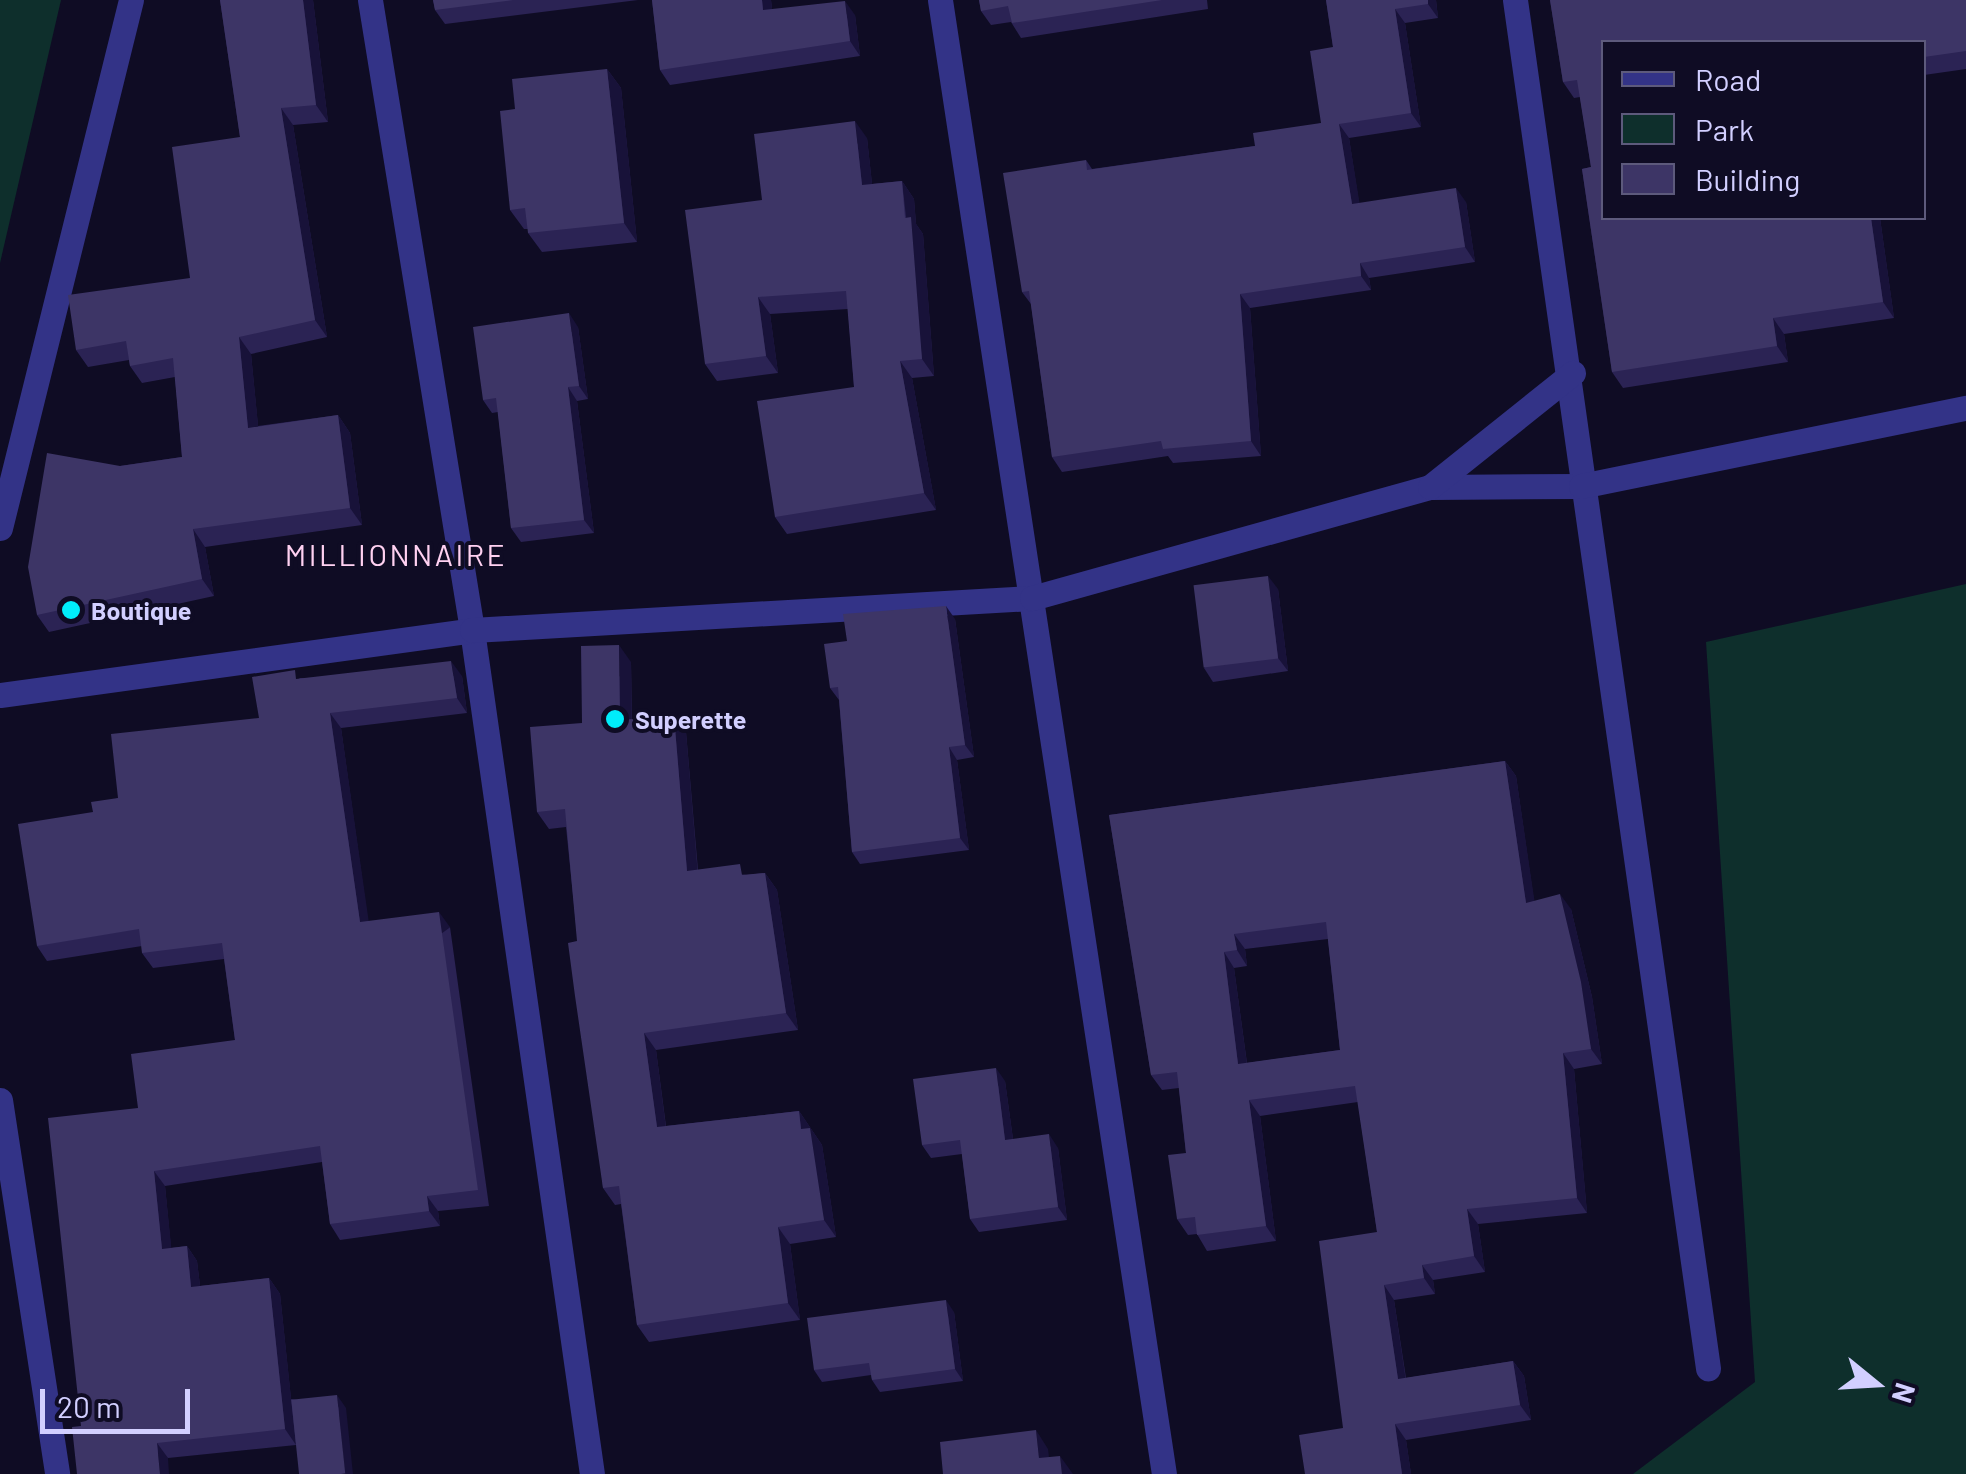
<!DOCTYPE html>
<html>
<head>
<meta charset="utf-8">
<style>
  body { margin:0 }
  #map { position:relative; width:1966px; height:1474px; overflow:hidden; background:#0f0c24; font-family:Barlow,sans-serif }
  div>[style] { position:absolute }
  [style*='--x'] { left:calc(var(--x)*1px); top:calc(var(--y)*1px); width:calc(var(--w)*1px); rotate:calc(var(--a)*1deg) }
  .green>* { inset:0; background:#0e2f2c }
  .minor>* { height:25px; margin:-12.5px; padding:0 12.5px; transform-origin:12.5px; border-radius:12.5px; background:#333387 }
  .wall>* { inset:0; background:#2b2354 }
  .shaded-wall>* { inset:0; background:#181239; transform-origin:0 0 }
  .building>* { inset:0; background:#3d3566; transform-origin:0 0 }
  .dots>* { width:28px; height:28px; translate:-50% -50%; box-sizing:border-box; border:5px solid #0f0c24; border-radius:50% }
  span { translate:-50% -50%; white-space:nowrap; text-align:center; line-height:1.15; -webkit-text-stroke:8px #0f0c24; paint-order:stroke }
  .poi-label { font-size:25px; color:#d2cfff; font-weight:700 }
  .left { translate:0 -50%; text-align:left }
  .quarter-label { font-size:30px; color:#ffd1f1; letter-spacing:2.5px }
  .legend { position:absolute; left:1601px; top:40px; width:325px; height:180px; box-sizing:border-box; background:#0f0c24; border:2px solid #5d5a7c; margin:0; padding:12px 18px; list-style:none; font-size:30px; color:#d2cfff }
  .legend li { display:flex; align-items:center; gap:20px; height:50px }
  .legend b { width:50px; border:2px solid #5d5a7c }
  .north { position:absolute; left:1826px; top:1334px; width:100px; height:100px; -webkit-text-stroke:8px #0f0c24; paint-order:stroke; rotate:108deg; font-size:28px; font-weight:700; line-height:40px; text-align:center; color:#d2cfff }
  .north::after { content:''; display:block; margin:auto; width:35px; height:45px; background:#d2cfff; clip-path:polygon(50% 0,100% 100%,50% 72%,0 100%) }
  .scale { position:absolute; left:40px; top:1389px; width:150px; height:45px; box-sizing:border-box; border:5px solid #d2cfff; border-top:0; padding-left:12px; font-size:30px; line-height:35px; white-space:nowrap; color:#d2cfff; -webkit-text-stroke:8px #0f0c24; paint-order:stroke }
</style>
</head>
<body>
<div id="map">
  <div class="green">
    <div style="clip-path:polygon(0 0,61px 0,0 263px)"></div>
    <div style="clip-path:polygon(1966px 584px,1966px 1474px,1633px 1474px,1755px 1382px,1706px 642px)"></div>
  </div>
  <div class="minor">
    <div style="--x:370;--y:0;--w:638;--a:80.8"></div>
    <div style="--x:472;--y:630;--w:852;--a:81.91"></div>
    <div style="--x:940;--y:0;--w:1491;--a:81.36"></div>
    <div style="--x:1515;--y:0;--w:1382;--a:81.97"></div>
    <div style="--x:1430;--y:487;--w:151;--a:-0.4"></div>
    <div style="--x:1581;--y:486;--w:393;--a:-11.5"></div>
    <div style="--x:0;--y:528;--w:544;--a:-76.07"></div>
    <div style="--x:0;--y:695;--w:476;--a:-7.8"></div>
    <div style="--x:472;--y:630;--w:561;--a:-3.27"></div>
    <div style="--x:1032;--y:598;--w:413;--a:-15.6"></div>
    <div style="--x:1430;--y:487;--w:183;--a:-38.6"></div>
    <div style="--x:0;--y:1100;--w:378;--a:81.3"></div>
  </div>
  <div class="wall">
    <div style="clip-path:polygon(220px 0,313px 0,328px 122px,293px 125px,327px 337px,251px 354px,258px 426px,338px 415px,350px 433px,362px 525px,205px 547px,214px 596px,49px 632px,37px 615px,120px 466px,182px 457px,175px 377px,142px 383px,130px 366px,129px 360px,88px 367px,76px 350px,190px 278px,240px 137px)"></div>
    <div style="clip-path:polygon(433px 0,638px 0,445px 24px,435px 10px)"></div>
    <div style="clip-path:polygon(652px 0,771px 0,772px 9px,855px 15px,860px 56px,670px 85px,660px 70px)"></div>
    <div style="clip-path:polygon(979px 0,1207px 0,1208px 9px,1021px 38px,1011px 22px,991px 25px,981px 11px)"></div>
    <div style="clip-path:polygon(1326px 0,1436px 0,1438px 18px,1405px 23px,1421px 127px,1349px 138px,1359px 203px,1466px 202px,1475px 262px,1369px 278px,1371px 290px,1250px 308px,1261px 456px,1173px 463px,1168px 456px,1062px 472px,1052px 457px,1031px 304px,1022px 292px,1086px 160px,1092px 169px,1255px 146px,1321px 123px,1333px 47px)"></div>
    <div style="clip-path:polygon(1550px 0,1966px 0,1966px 69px,1924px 75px,1924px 42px,1604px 42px,1604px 218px,1880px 218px,1894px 318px,1784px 334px,1788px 362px,1623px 388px,1612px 372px,1582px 169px,1591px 167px,1580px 97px,1574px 98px,1563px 82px)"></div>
    <div style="clip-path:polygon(607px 69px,621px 88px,637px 242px,542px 252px,528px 233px,528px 229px,524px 229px,510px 210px,515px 109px)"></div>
    <div style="clip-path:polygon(867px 138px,872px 184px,902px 181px,914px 199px,916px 224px,923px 234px,934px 376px,912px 378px,936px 510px,787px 534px,775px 517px,854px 387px,848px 309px,770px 314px,778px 373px,717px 381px,705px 364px,762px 200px)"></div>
    <div style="clip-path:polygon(578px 327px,588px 399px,577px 401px,594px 533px,521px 542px,511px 528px,498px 412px,492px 413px,483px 400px)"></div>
    <div style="clip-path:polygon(1278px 589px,1288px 671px,1213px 682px,1204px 668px)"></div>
    <div style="clip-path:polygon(955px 619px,974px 757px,957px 760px,969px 850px,860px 864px,852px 852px,839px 700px,830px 688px,847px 641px)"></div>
    <div style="clip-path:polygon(631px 662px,632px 719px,674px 716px,686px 732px,698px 870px,747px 875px,765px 873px,777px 890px,798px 1030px,656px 1050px,666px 1126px,799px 1111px,822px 1145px,836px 1237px,790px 1244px,800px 1320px,649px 1342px,637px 1325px,621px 1204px,615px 1205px,603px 1188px,566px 827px,549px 829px,537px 812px,582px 723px)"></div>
    <div style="clip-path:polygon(462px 676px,467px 713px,341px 728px,368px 921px,450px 927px,489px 1206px,438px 1211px,440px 1226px,340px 1240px,330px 1224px,322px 1162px,165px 1186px,171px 1248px,187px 1246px,197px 1261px,200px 1286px,269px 1278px,280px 1294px,291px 1399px,346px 1408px,296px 1445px,168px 1458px,81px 1426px,138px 1108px,235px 1040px,224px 959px,153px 968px,142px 953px,142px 946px,47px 961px,37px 946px,93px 812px,259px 718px,300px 678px)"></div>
    <div style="clip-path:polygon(evenodd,1505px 761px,1516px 776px,1534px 901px,1571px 909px,1592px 997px,1602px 1064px,1574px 1069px,1587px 1213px,1478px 1224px,1485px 1272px,1433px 1280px,1435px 1294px,1394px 1300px,1406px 1378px,1513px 1361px,1524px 1376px,1531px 1420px,1406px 1440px,1411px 1474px,1305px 1474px,1343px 1428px,1377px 1232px,1358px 1102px,1260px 1116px,1276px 1241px,1207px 1251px,1197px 1234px,1188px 1235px,1177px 1219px,1186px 1153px,1179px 1088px,1162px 1090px,1151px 1075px,1109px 815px,1505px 761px,1328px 939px,1340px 1050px,1247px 1063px,1234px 968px,1247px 966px,1245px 949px,1328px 939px)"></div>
    <div style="clip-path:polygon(1005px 1081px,1013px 1139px,1058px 1148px,1067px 1220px,979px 1232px,970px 1219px,962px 1154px,931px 1158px,922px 1145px)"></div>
    <div style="clip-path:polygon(954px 1312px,963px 1381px,880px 1392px,872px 1380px,871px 1375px,822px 1382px,814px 1370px)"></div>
  </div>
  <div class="shaded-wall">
    <div style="clip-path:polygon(303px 0,313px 0,328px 122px,316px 105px)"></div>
    <div style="clip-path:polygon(762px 0,771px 0,774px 25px,763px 10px)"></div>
    <div style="clip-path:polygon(1428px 0,1436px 0,1438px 18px,1428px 4px)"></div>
    <div style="clip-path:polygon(845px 1px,855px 15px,860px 56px,850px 41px)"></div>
    <div style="clip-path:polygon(1395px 9px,1405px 23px,1421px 127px,1411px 113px)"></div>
    <div style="clip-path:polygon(607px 69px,621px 88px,637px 242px,624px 223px)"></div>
    <div style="clip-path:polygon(281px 108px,293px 125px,327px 337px,315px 320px)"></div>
    <div style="clip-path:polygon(855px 121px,867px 138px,874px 202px,862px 185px)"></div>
    <div style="clip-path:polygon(1339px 124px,1349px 138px,1362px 218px,1352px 204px)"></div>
    <div style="clip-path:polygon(902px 181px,914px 199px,916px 224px,923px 234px,934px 376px,922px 359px)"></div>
    <div style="clip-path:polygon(1456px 188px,1466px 202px,1475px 262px,1465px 247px)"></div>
    <div style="clip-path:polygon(1871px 218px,1880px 218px,1894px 318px,1883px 302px)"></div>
    <div style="clip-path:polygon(1360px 263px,1369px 278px,1371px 290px,1361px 276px)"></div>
    <div style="clip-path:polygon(1240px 294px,1250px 308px,1261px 456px,1251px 441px)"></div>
    <div style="clip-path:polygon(758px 297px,770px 314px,778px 373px,766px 356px)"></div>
    <div style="clip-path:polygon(569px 313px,578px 327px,588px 399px,579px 386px)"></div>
    <div style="clip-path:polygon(1773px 318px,1784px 334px,1788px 362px,1777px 346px)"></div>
    <div style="clip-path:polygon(239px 337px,251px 354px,260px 445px,248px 428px)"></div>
    <div style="clip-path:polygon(900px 361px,912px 378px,936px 510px,924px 493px)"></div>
    <div style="clip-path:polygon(568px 387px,577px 401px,594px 533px,584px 520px)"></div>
    <div style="clip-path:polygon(338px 415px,350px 433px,362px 525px,350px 508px)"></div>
    <div style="clip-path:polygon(193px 529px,205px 547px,214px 596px,202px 579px)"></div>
    <div style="clip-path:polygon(1268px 576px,1278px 589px,1288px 671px,1278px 658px)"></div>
    <div style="clip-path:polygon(946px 606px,955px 619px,974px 757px,965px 745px)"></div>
    <div style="clip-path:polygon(619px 645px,631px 662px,632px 737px,620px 720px)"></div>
    <div style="clip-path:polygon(451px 661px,462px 676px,467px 713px,457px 698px)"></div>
    <div style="clip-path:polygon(330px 713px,341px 728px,371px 937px,360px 922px)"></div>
    <div style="clip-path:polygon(674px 716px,686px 732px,699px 888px,687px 871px)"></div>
    <div style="clip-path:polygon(949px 747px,957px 760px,969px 850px,960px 838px)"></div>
    <div style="clip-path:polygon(1505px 761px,1516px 776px,1537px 918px,1526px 903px)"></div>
    <div style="clip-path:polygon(765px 873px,777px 890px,798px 1030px,786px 1013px)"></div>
    <div style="clip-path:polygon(1560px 894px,1571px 909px,1592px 997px,1602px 1064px,1591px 1049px)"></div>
    <div style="left:439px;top:912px;width:19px;height:281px;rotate:54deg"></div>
    <div style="clip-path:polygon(1234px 934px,1245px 949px,1247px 966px,1237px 950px)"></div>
    <div style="clip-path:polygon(1224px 952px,1234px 968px,1249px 1079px,1238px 1064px)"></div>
    <div style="clip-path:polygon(644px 1033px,656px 1050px,668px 1144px,657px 1127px)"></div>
    <div style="clip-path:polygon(1563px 1053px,1574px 1069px,1587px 1213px,1577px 1198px)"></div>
    <div style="clip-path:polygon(996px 1068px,1005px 1081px,1015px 1154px,1005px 1140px)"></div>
    <div style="clip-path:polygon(1249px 1100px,1260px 1116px,1276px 1241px,1266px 1226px)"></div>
    <div style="clip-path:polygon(799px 1111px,822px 1145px,836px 1237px,824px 1220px,801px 1129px)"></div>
    <div style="clip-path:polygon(1049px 1134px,1058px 1148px,1067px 1220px,1058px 1207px)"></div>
    <div style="clip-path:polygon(154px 1171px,165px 1186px,173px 1264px,162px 1249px)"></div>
    <div style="clip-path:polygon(427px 1196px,438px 1211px,440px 1226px,429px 1211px)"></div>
    <div style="clip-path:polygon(1467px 1209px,1478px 1224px,1485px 1272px,1474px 1256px)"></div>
    <div style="clip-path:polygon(778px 1227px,790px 1244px,800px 1320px,788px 1303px)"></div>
    <div style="clip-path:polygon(187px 1246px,197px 1261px,202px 1302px,191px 1287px)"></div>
    <div style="clip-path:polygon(1422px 1265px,1433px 1280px,1435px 1294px,1424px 1278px)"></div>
    <div style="clip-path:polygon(269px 1278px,280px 1294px,296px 1445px,285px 1429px)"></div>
    <div style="clip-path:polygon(1384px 1285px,1394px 1300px,1408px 1395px,1398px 1379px)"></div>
    <div style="clip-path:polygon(946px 1300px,954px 1312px,963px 1381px,955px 1369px)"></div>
    <div style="clip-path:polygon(1513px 1361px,1524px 1376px,1531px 1420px,1520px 1405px)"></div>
    <div style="clip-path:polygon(337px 1395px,346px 1408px,353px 1474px,345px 1474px)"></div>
    <div style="clip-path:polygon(1395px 1424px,1406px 1440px,1411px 1474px,1402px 1474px)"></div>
    <div style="clip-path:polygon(1036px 1430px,1048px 1449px,1051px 1474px,1039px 1458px)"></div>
    <div style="clip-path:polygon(157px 1443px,168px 1458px,169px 1474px,160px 1474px)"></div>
    <div style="clip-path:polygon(1060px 1456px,1073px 1474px,1062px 1474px)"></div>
  </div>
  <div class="building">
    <div style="clip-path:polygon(220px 0,303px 0,316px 105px,281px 108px,315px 320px,239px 337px,248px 428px,338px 415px,350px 508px,193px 529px,202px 579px,37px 615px,28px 567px,47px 453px,120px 466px,182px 457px,173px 358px,130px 366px,126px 341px,76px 350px,68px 295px,190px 278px,172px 147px,240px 137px)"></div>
    <div style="clip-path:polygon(433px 0,513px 0,435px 10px)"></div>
    <div style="clip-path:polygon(652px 0,762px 0,763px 10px,845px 1px,850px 41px,660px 70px)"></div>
    <div style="clip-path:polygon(979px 0,1162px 0,1012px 23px,1008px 6px,981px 11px)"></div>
    <div style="clip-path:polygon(1326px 0,1428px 0,1428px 4px,1395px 9px,1411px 113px,1339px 124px,1352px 204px,1456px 188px,1465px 247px,1360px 263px,1361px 276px,1240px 294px,1251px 441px,1163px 449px,1161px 441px,1052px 457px,1029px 291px,1022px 292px,1003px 173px,1086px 160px,1087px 170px,1255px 146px,1253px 133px,1321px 123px,1310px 51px,1333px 47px)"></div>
    <div style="clip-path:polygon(1550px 0,1966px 0,1966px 51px,1924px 57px,1924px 42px,1604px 42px,1604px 218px,1871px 218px,1883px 302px,1773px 318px,1777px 346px,1612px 372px,1582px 169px,1591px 167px,1577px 80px,1563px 82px)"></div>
    <div style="clip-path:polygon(607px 69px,624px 223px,528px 233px,525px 208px,510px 210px,500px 111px,515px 109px,512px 79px)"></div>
    <div style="clip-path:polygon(855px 121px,862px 185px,902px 181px,905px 218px,911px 217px,922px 359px,900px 361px,924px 493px,775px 517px,757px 401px,854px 387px,846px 291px,758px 297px,766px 356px,705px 364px,685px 210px,762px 200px,754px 134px)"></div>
    <div style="clip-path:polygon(569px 313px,579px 386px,568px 387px,584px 520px,511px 528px,496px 398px,483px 400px,473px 327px)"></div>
    <div style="left:1268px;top:576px;width:83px;height:75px;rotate:83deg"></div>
    <div style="clip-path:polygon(946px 606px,965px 745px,949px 747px,960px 838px,852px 852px,838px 687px,830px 688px,824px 644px,847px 641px,843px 614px)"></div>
    <div style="clip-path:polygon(619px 645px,620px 720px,674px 716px,687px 871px,740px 864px,742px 875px,765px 873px,786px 1013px,644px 1033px,657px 1127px,799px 1111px,801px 1129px,810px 1128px,824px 1220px,778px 1227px,788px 1303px,637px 1325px,619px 1186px,603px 1188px,575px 996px,568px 943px,577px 941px,565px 809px,537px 812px,530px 727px,582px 723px,581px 646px)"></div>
    <div style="clip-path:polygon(451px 661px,457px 698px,330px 713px,360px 922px,439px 912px,478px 1190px,427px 1196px,429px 1211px,330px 1224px,320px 1146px,154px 1171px,162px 1249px,187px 1246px,191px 1287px,269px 1278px,285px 1429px,157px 1443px,160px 1474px,77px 1474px,72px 1427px,81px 1426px,48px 1118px,138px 1108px,131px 1054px,235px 1040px,222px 943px,142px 953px,139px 929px,37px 946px,18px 824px,93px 812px,91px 802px,118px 798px,111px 734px,259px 718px,252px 677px,295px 670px,296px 679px)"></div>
    <div style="clip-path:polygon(evenodd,1505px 761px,1526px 903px,1560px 894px,1581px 982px,1591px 1049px,1563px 1053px,1577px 1198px,1467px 1209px,1474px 1256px,1422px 1265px,1424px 1278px,1384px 1285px,1398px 1379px,1513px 1361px,1520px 1405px,1395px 1424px,1402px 1474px,1305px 1474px,1299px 1435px,1343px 1428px,1319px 1241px,1377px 1232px,1355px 1086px,1249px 1100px,1266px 1226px,1197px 1235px,1195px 1217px,1177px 1219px,1168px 1155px,1186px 1153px,1177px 1072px,1151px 1075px,1109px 815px,1505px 761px,1326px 922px,1340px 1050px,1238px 1064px,1224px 952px,1237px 950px,1234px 934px,1326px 922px)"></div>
    <div style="clip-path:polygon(996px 1068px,1005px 1140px,1049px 1134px,1058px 1207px,970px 1219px,960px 1140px,922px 1145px,913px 1079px)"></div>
    <div style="clip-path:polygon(946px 1300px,955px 1369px,872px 1380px,869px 1363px,814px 1370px,807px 1318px)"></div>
    <div style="left:337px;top:1395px;width:79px;height:46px;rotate:84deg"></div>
    <div style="clip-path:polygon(1036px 1430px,1039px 1458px,1060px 1456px,1062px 1474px,943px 1474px,940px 1442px)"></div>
  </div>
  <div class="dots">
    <div style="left:71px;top:610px;background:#00edfa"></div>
    <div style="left:615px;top:719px;background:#00edfa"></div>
  </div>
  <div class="poi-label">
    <span class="left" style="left:91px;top:610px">Boutique</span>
    <span class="left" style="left:635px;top:719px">Superette</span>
  </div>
  <div class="quarter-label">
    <span style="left:396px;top:554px">MILLIONNAIRE</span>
  </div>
  <ul class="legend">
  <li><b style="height:12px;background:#333387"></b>Road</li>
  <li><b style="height:28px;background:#0e2f2c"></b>Park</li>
  <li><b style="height:28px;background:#3d3566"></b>Building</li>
  </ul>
  <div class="north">N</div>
  <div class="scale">20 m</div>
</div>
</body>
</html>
